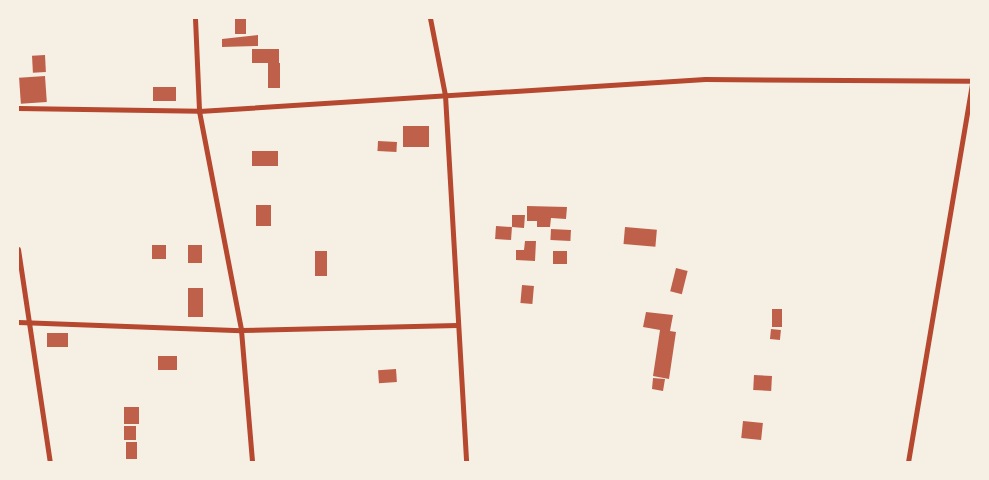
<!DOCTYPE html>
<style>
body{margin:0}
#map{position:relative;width:989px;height:480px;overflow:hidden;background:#f6efe4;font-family:"Noto Serif",serif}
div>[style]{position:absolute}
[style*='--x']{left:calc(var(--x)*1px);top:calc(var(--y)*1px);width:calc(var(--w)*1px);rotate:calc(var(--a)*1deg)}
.building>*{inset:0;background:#bf614a;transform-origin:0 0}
.minor>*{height:5px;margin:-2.5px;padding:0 2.5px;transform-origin:2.5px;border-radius:2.5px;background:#b5482f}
span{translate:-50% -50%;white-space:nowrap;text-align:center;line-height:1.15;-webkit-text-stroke:5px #f6efe4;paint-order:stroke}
.frame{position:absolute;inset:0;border:19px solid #f6efe4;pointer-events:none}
</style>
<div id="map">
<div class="building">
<div style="left:235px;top:18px;width:11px;height:16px"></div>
<div style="clip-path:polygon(258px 35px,258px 46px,222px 47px,222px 39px)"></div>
<div style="left:279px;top:49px;width:14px;height:27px;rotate:90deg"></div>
<div style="left:45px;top:55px;width:17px;height:13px;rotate:87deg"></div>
<div style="left:280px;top:63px;width:25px;height:12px;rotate:90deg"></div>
<div style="left:45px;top:76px;width:26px;height:26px;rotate:86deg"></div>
<div style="left:176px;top:87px;width:14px;height:23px;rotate:90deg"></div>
<div style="left:403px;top:126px;width:26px;height:21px"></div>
<div style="left:378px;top:141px;width:19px;height:10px;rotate:3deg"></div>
<div style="left:278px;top:151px;width:15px;height:26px;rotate:90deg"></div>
<div style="left:256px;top:205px;width:15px;height:21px"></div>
<div style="clip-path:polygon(527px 206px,567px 207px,566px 219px,551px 218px,550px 227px,537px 227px,537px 221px,527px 221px)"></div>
<div style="clip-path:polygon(512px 215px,525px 215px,524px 228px,512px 227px)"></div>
<div style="left:496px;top:226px;width:16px;height:13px;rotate:4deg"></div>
<div style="left:625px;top:227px;width:32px;height:17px;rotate:5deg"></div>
<div style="left:551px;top:229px;width:20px;height:11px;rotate:3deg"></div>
<div style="clip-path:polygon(525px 241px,536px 241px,535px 261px,516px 260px,516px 250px,524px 250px)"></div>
<div style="left:152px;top:245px;width:14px;height:14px"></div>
<div style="left:188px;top:245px;width:14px;height:18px"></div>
<div style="left:315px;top:251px;width:12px;height:25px"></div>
<div style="left:553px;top:251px;width:14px;height:13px"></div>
<div style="left:676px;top:268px;width:12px;height:24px;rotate:14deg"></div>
<div style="left:522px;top:285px;width:12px;height:18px;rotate:5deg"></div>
<div style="left:188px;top:288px;width:15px;height:29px"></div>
<div style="left:772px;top:309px;width:10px;height:18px"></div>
<div style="clip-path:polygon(646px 312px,673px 315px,670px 331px,676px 332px,669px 379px,653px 376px,660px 330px,643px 327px)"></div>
<div style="left:771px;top:329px;width:10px;height:10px;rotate:6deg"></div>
<div style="left:68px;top:333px;width:14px;height:21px;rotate:90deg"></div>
<div style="left:158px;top:356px;width:19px;height:14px"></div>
<div style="left:396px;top:369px;width:13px;height:18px;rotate:86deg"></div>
<div style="left:754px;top:375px;width:18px;height:15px;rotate:3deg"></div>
<div style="clip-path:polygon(653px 378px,665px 379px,663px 391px,652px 389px)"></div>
<div style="left:124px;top:407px;width:15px;height:17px"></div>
<div style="left:743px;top:421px;width:20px;height:17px;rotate:6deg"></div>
<div style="left:124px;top:426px;width:12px;height:14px"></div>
<div style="left:126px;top:442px;width:11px;height:17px"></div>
</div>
<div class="minor">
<div style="--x:195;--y:18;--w:93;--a:87.5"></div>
<div style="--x:199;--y:111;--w:223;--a:79.1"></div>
<div style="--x:241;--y:330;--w:132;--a:85.2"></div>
<div style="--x:430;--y:18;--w:78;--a:79"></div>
<div style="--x:445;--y:95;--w:368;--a:86.7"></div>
<div style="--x:18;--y:108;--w:181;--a:0.9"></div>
<div style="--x:199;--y:111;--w:507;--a:-3.62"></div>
<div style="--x:705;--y:79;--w:267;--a:0.4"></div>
<div style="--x:18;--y:249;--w:215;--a:81.5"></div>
<div style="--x:18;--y:322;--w:223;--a:2.1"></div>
<div style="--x:241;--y:330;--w:216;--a:-1.3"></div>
<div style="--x:908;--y:462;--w:383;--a:-80.4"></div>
</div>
<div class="frame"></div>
</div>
